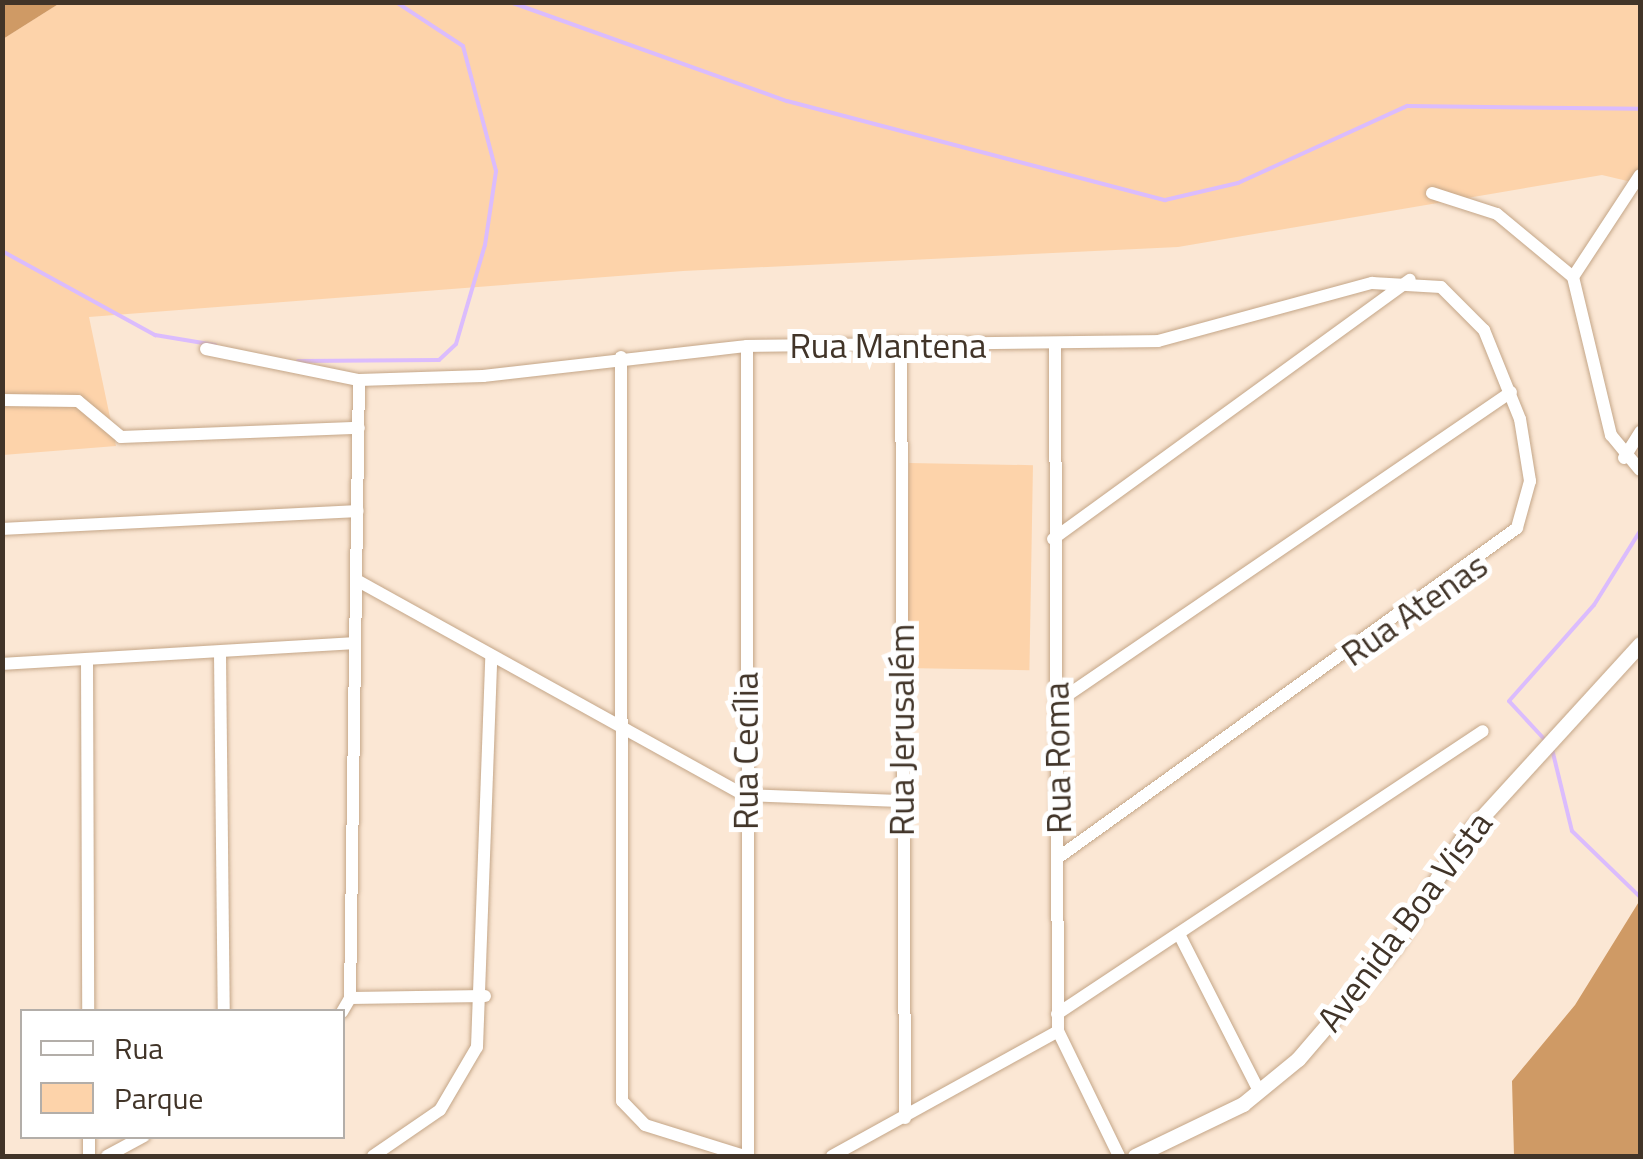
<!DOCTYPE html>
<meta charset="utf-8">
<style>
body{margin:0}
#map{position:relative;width:1643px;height:1159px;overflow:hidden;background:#fbe7d4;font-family:"Titillium Web",sans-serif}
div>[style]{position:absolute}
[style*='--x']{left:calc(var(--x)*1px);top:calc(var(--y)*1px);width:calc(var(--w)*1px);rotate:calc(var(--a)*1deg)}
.green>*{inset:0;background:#fdd3aa;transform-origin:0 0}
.forest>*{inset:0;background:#cf9a65}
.stream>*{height:4px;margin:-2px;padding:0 2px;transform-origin:2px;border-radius:2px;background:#dbbcfd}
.roads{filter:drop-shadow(0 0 2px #c4a688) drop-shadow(0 0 2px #c4a688)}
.minor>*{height:12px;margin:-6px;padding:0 6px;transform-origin:6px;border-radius:6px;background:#fff}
.tertiary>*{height:15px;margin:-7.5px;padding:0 7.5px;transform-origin:7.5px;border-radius:7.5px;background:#fff}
span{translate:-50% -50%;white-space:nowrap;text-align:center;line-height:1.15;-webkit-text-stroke:10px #fff;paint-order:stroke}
.street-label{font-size:35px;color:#413428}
.frame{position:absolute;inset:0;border:5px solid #413428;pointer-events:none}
.legend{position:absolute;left:20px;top:1009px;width:325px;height:130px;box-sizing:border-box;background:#fff;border:2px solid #b3aea9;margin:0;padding:12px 18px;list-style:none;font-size:30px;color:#413428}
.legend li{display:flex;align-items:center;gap:20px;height:50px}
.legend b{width:50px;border:2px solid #b3aea9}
</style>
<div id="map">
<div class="green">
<div style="clip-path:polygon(60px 3px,1640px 3px,1640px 184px,1602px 175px,1178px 247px,683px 271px,89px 317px,116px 446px,3px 455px,3px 39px)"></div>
<div style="left:909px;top:463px;width:124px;height:205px;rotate:1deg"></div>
</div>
<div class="forest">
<div style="clip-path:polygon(3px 2px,60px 2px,60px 3px,3px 39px)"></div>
<div style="clip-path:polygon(1640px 900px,1640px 1156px,1514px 1156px,1512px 1081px,1575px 1005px)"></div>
</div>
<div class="stream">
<div style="--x:510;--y:2;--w:294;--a:19.7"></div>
<div style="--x:787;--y:101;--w:391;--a:14.7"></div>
<div style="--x:1165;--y:200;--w:75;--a:-13.1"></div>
<div style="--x:1238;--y:183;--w:186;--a:-24.5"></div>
<div style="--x:1407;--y:106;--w:233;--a:0.7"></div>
<div style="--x:2;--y:251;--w:175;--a:28.8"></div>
<div style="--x:155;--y:335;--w:61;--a:9.5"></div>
<div style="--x:298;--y:361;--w:141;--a:-0.4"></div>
<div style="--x:439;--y:360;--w:23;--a:-43"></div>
<div style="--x:456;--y:344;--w:103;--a:-73.7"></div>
<div style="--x:485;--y:245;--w:75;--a:-81.5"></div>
<div style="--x:496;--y:171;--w:129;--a:-104.8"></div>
<div style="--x:463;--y:46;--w:80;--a:-146.7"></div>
<div style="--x:1546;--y:741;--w:54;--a:-132.8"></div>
<div style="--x:1509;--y:701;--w:128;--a:-48.5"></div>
<div style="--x:1594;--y:605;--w:87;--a:-58.1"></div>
<div style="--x:1552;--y:749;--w:84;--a:76.3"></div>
<div style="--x:1572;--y:831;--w:95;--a:44.1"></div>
</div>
<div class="roads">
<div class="minor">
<div style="--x:1432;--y:193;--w:68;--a:17.9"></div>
<div style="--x:1497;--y:214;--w:99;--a:39.7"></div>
<div style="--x:1573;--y:277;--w:163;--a:76.5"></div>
<div style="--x:1611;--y:435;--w:45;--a:50.4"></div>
<div style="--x:1573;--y:277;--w:122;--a:-56.7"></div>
<div style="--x:901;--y:343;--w:775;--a:89.7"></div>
<div style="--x:747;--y:346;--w:810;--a:89.93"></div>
<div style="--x:1055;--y:346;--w:685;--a:89.75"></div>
<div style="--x:1058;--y:1031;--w:139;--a:64"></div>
<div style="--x:206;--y:349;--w:156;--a:11.5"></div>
<div style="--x:359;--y:380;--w:124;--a:-1.8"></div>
<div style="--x:483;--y:376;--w:266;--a:-6.5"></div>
<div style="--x:747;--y:346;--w:411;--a:-0.7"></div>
<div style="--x:1158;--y:341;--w:222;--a:-15.2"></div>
<div style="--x:1372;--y:283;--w:69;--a:3.3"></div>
<div style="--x:1441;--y:287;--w:61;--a:45"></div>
<div style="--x:1484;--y:330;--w:96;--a:68"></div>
<div style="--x:1520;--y:419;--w:63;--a:80.8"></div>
<div style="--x:1530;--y:481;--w:49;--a:105.5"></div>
<div style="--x:1517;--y:528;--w:564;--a:144.31"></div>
<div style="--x:621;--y:357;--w:744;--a:89.92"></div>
<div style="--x:622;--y:1101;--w:33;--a:46"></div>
<div style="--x:645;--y:1125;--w:104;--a:17.4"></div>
<div style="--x:2;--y:400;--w:76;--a:0.8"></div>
<div style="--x:78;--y:401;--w:56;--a:39.9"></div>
<div style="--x:121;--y:437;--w:238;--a:-2.2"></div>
<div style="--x:1624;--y:458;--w:31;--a:-58"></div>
<div style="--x:2;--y:529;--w:356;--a:-2.9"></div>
<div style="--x:1053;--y:539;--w:441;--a:-36"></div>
<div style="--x:358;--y:581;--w:441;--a:29"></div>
<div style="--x:744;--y:795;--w:156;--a:2.2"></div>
<div style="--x:220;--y:654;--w:358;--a:89.4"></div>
<div style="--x:87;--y:660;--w:352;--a:89.8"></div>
<div style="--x:2;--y:664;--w:353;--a:-3.4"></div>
<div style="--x:1056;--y:703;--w:551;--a:-34.35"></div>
<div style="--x:1179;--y:934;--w:176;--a:63"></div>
<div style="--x:350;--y:998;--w:135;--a:-0.8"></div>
<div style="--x:342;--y:1012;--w:16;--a:-60"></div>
<div style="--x:350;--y:998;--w:618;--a:-89.17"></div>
<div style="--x:1057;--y:1014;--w:511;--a:-33.6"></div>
<div style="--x:89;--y:1136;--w:20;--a:90"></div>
<div style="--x:107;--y:1156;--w:42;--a:-28.4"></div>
<div style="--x:373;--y:1156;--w:81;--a:-34.5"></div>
<div style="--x:440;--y:1110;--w:73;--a:-59.6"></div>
<div style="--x:477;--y:1047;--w:391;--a:-87.9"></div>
<div style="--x:832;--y:1156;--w:258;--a:-28.9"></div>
</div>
<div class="tertiary">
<div style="--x:1135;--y:1156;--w:120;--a:-25.7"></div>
<div style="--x:1243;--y:1104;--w:71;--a:-39.3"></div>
<div style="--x:1298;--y:1059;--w:148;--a:-49.4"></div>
<div style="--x:1394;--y:947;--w:128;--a:-57.8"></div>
<div style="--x:1462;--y:839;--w:264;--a:-47.6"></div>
</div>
</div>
<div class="street-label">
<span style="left:888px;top:345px">Rua Mantena</span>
<span style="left:1414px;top:609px;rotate:-35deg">Rua Atenas</span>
<span style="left:901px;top:730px;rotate:-90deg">Rua Jerusalém</span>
<span style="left:745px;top:751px;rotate:-90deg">Rua Cecília</span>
<span style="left:1057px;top:758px;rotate:-91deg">Rua Roma</span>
<span style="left:1404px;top:921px;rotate:-53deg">Avenida Boa Vista</span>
</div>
<div class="frame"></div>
<ul class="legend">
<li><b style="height:12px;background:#fff"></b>Rua</li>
<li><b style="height:28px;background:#fdd3aa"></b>Parque</li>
</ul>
</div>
